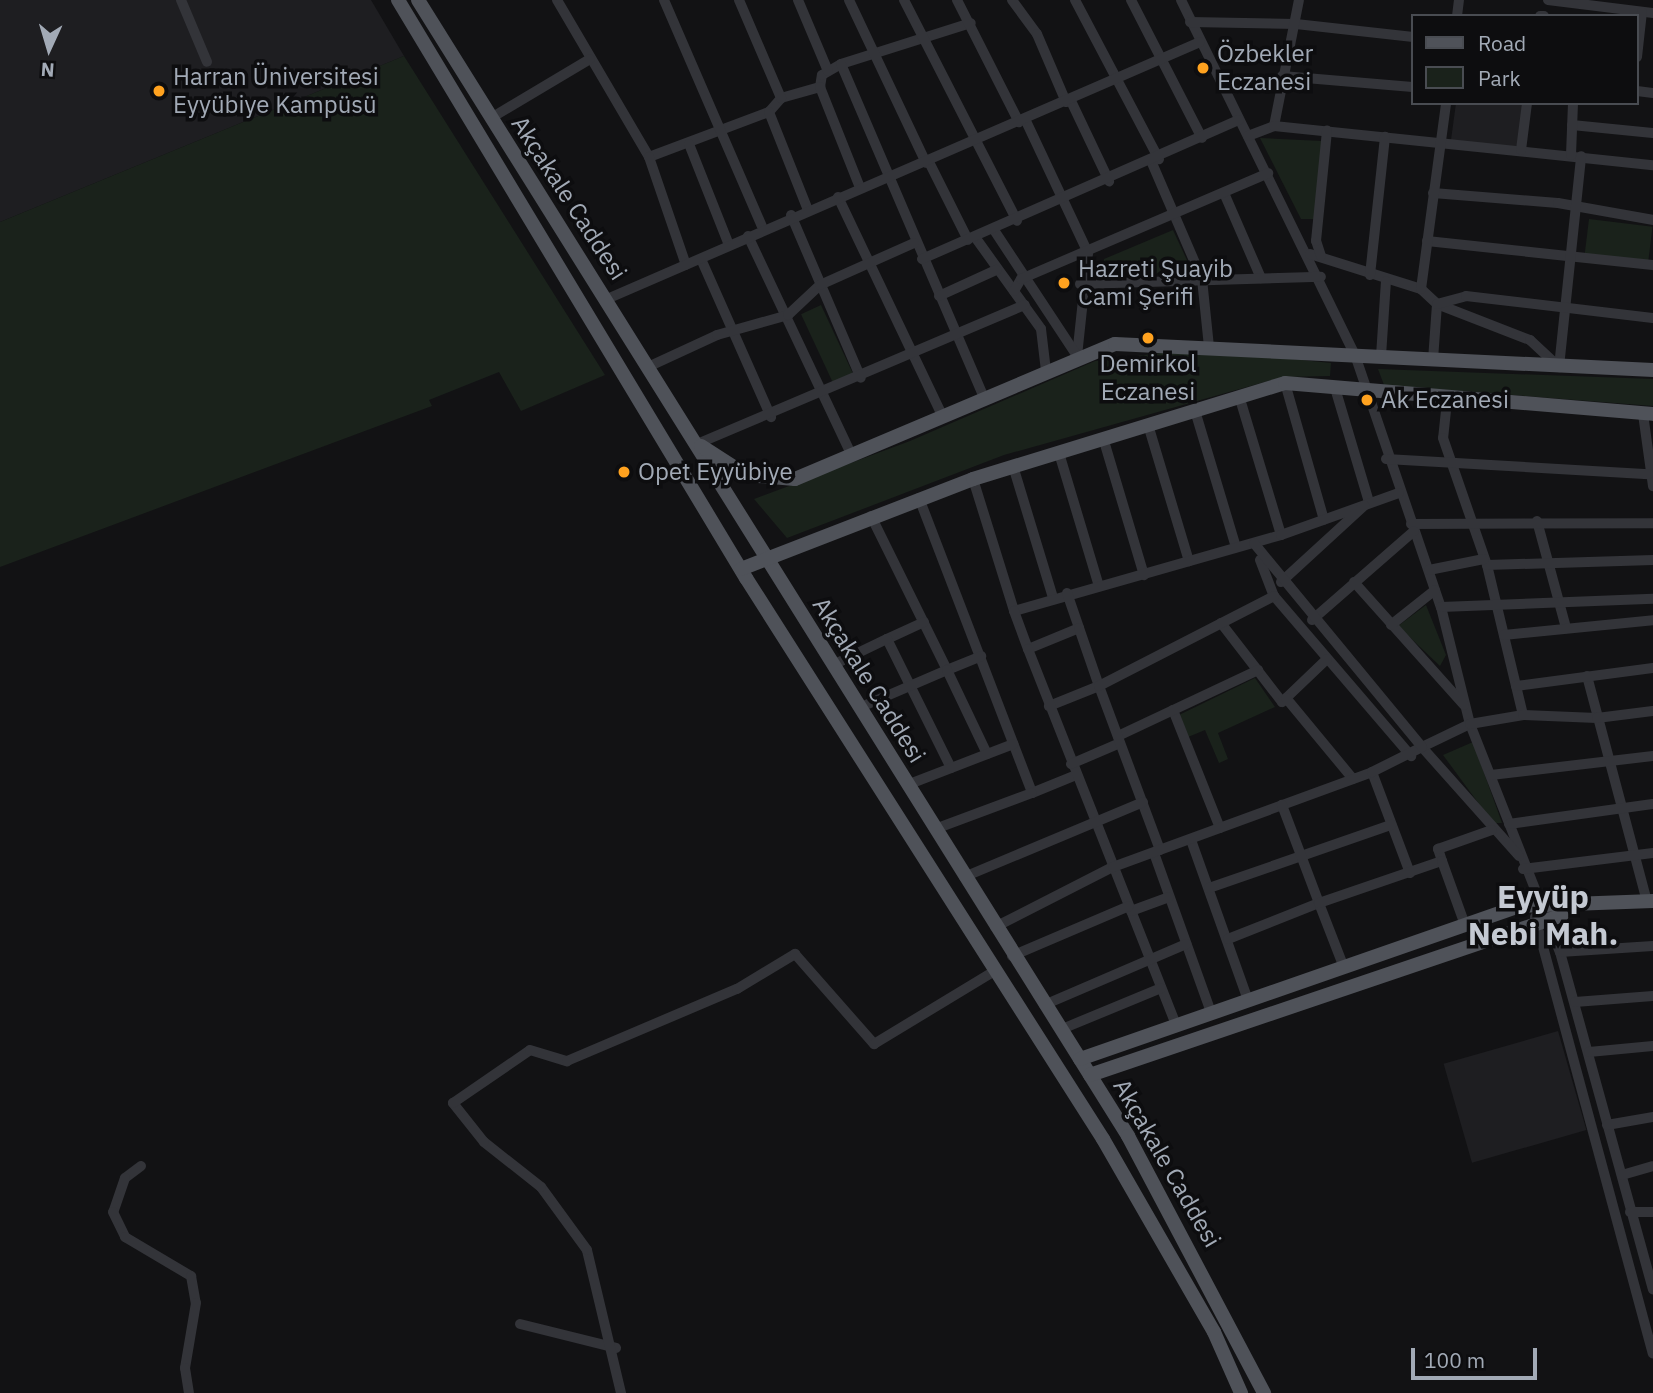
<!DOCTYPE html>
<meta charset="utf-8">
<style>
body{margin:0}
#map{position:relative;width:1653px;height:1393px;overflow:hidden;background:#121214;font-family:"IBM Plex Sans",sans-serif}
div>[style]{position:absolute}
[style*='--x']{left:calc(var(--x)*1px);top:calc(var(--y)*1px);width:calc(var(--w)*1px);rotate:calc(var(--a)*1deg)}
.built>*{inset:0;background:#1e1e21;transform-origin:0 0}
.green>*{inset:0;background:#1a221b;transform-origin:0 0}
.minor>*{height:10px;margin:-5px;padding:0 5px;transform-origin:5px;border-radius:5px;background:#333439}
.major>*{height:14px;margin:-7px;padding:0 7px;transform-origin:7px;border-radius:7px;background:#4f5259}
.dots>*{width:19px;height:19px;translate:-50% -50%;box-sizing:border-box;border:4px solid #0d0d0f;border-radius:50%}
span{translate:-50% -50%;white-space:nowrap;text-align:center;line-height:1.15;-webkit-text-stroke:7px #0d0d0f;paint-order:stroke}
.poi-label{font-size:24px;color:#a2aab6}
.left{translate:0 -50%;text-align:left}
.street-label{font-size:24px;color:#a2aab6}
.district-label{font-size:32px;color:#c4c9d2;font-weight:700}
.legend{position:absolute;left:1411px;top:14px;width:228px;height:91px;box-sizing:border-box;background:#0d0d0f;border:2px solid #494c52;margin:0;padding:9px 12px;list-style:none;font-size:21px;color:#a2aab6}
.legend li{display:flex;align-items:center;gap:14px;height:35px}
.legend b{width:35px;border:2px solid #494c52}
.north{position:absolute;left:14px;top:14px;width:70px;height:70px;-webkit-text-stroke:5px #0d0d0f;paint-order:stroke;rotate:184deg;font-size:19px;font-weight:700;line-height:28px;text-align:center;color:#a2aab6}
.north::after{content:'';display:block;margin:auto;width:24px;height:32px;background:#a2aab6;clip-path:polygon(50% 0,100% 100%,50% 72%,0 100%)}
.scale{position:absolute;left:1411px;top:1348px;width:126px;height:32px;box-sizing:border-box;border:4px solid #a2aab6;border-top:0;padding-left:9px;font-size:21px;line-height:24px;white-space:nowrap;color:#a2aab6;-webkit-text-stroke:5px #0d0d0f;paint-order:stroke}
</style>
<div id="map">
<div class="built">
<div style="clip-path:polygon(0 0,371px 0,404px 56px,0 222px)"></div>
<div style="clip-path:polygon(1456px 103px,1523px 103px,1517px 148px,1451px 140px)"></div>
<div style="left:1558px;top:1031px;width:103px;height:119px;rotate:74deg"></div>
</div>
<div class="green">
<div style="clip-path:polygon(404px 56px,605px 375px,521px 411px,499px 372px,429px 400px,432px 406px,0 567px,0 222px)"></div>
<div style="clip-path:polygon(1260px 138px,1322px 141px,1316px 219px,1301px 219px)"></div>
<div style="left:1589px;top:219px;width:64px;height:36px;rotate:7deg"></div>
<div style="clip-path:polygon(1173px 230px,1193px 273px,1105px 275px,1104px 259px)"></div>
<div style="left:821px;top:305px;width:76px;height:22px;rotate:65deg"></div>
<div style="clip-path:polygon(1194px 349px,1331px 363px,1330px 376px,1283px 377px,1004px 455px,787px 538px,754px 499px,910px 441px,1095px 361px)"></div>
<div style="clip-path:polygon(1378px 369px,1653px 379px,1653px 406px,1384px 385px)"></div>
<div style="clip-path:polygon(1426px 605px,1446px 655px,1440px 666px,1398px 626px)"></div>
<div style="clip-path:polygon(1255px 678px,1275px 707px,1218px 733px,1228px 759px,1219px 763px,1205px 730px,1188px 737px,1179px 715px)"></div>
<div style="clip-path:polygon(1473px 742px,1502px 823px,1493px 823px,1443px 755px)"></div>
</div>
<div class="minor">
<div style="--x:181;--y:0;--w:67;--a:67.2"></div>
<div style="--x:557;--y:0;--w:182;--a:59.6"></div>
<div style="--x:649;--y:157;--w:128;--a:-20.6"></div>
<div style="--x:769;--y:112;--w:18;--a:-49"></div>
<div style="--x:781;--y:98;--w:41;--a:-15.8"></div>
<div style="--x:820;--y:87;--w:12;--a:-81"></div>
<div style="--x:822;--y:75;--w:22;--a:-30"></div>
<div style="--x:841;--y:64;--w:136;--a:-17.5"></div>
<div style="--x:664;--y:0;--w:246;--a:66.6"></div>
<div style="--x:739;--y:0;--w:107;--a:66.8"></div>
<div style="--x:798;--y:0;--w:77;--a:67.1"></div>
<div style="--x:849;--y:0;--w:180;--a:64.7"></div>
<div style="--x:904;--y:0;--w:248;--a:62.9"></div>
<div style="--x:957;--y:0;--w:137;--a:63.1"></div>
<div style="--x:1012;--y:0;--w:42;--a:53.7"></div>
<div style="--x:1037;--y:34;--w:74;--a:66.9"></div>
<div style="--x:1075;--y:0;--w:180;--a:62.2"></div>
<div style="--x:1131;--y:0;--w:155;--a:62.8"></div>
<div style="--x:1181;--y:0;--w:395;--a:63.9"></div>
<div style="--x:1355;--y:355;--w:266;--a:71.2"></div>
<div style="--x:1441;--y:607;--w:121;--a:76.1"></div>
<div style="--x:1470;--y:724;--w:245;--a:68.5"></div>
<div style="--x:1560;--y:952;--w:350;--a:74.6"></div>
<div style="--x:1548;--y:0;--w:106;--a:7.1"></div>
<div style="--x:1457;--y:16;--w:16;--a:-83"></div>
<div style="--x:1540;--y:16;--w:4;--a:0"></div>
<div style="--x:1190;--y:22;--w:106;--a:1.1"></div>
<div style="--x:1296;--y:24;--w:118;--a:6.3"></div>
<div style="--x:1637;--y:57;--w:45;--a:-83.7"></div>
<div style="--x:841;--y:64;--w:366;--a:66.8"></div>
<div style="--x:1282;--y:76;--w:131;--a:4.8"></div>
<div style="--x:820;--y:87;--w:105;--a:68.3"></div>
<div style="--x:1637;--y:91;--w:16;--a:7"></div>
<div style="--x:1071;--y:101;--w:89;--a:64.6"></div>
<div style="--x:769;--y:112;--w:105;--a:68.3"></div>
<div style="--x:491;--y:118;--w:115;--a:-30.8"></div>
<div style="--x:1025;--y:119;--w:148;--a:64.8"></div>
<div style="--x:1088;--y:253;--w:104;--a:96.1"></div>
<div style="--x:1572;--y:125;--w:81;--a:5.6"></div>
<div style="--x:1274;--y:126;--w:128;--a:-78.8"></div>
<div style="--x:1248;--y:136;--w:28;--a:-21"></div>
<div style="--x:1274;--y:126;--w:381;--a:5.9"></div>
<div style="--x:689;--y:144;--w:109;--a:68.4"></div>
<div style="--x:1521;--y:150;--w:47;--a:-82.7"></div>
<div style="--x:1571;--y:155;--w:52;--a:-87.8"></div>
<div style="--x:649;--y:157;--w:114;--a:71.1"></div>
<div style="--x:929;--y:162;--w:87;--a:63.4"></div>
<div style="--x:1152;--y:163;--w:126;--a:66.7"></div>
<div style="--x:1202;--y:279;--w:68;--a:84.1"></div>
<div style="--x:1224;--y:193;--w:93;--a:66.5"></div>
<div style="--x:1433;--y:193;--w:125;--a:4.6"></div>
<div style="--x:1558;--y:203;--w:97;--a:10.1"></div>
<div style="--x:838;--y:197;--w:244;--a:64.5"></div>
<div style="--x:791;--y:215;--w:177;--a:66.8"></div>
<div style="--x:994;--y:230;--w:151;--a:56.6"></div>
<div style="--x:748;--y:236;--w:243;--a:64.7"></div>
<div style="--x:975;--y:237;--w:113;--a:54.3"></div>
<div style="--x:1041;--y:329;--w:42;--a:83.2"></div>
<div style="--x:1427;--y:241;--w:227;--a:6.1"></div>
<div style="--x:1310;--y:254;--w:116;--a:17.5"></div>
<div style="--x:1421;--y:289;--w:22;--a:43"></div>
<div style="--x:1437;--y:304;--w:100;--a:21.2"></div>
<div style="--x:1530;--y:340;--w:40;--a:43"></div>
<div style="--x:1559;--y:367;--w:212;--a:-84"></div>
<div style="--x:1321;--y:256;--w:16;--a:-108"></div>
<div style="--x:1316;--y:241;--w:111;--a:-84.3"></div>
<div style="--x:701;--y:259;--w:173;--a:66.1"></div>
<div style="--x:922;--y:259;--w:346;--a:-23.7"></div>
<div style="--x:1370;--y:275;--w:139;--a:-83.8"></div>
<div style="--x:1080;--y:284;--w:241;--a:-1.7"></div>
<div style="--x:1421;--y:289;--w:188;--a:-82.3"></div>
<div style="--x:1014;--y:291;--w:14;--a:-60"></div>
<div style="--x:1021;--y:279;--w:269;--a:-23.2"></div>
<div style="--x:939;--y:296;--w:63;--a:-24.5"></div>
<div style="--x:607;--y:299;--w:646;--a:-23.43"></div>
<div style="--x:1381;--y:356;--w:75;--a:-86.2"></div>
<div style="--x:1433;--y:360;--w:56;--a:-85.9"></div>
<div style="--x:1437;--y:304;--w:30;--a:-15"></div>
<div style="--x:1466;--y:296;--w:188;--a:6.7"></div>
<div style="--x:650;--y:366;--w:74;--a:-24.8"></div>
<div style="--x:717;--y:335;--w:74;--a:-15.7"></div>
<div style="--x:788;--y:315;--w:44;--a:-43.2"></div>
<div style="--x:820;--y:285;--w:103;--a:-24.1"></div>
<div style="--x:1285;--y:383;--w:142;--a:74.1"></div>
<div style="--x:1335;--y:388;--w:119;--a:73.4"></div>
<div style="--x:1240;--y:399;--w:142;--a:73.2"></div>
<div style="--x:1447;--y:401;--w:37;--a:96"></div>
<div style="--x:1443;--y:438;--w:134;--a:70.9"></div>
<div style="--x:1487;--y:565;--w:154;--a:76.5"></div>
<div style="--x:1196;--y:414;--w:139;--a:73.3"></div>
<div style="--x:1643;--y:414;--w:73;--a:82.1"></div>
<div style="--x:1149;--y:428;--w:139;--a:73.3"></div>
<div style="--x:1104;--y:441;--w:140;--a:73.4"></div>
<div style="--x:697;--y:444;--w:356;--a:-23"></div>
<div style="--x:1059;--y:453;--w:139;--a:73.3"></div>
<div style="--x:1386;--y:459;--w:263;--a:3.3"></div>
<div style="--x:1013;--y:466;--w:138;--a:73.1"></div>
<div style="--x:973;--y:479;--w:138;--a:72.7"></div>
<div style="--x:1014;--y:611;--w:278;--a:-15.9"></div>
<div style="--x:1281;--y:535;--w:125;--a:-19.6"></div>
<div style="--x:919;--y:498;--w:316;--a:69"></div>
<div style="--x:1032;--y:793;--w:48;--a:-22.2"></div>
<div style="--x:871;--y:516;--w:172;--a:63.7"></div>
<div style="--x:947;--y:670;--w:37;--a:-22"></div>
<div style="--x:1537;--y:521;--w:111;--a:74.8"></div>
<div style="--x:1411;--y:524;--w:242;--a:-0.2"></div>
<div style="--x:1260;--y:560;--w:39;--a:69"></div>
<div style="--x:1274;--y:596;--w:211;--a:49.4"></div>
<div style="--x:1487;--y:565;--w:166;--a:-1.7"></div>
<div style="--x:1429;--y:570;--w:56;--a:-11.3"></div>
<div style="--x:1281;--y:582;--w:113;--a:-42.5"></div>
<div style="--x:1354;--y:582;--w:165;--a:48.2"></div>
<div style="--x:1067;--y:593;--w:37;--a:71"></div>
<div style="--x:1441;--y:607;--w:212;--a:-2.2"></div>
<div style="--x:1014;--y:611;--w:40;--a:69.8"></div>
<div style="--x:1028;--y:649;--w:55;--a:-22.4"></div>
<div style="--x:1079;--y:628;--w:61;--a:71"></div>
<div style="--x:1099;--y:686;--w:54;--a:158.2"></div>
<div style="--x:1312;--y:620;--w:135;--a:-41.1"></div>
<div style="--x:924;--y:622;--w:41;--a:155.3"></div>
<div style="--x:887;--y:639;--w:144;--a:63.6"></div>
<div style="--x:1221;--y:623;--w:100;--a:52.3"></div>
<div style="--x:1282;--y:702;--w:62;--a:-43.7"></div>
<div style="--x:1391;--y:625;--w:56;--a:-38.5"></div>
<div style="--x:1504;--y:635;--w:150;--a:-5.7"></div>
<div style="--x:1028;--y:649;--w:403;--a:68.5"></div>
<div style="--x:835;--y:664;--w:58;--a:-25.7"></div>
<div style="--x:1587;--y:676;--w:233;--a:75.1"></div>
<div style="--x:1516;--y:686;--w:138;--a:-7.5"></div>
<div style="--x:1286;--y:698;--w:105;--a:50.4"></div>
<div style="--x:861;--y:707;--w:94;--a:-23.3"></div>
<div style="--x:947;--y:670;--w:93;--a:64.5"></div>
<div style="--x:1173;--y:710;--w:127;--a:68.3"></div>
<div style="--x:1118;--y:736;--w:155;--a:-25.2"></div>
<div style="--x:1071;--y:764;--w:53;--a:-23.2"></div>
<div style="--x:1372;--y:772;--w:108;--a:69.4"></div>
<div style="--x:1491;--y:775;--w:163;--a:-6.7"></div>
<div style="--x:907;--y:785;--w:114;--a:-21.1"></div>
<div style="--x:1509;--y:824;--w:145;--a:-7.9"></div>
<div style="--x:935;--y:829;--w:103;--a:-20.4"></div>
<div style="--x:1191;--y:840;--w:170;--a:70.4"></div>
<div style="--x:1160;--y:850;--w:175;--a:-110.4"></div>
<div style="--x:1099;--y:686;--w:197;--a:-27.2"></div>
<div style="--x:1154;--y:853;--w:169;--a:70.3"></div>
<div style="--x:1519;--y:856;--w:146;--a:-131.7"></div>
<div style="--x:1422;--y:747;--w:53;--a:-25.6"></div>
<div style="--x:1470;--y:724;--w:54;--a:-9.6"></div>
<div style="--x:1523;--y:715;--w:74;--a:2.3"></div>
<div style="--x:1597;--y:718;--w:56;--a:-7.1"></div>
<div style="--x:1442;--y:861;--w:13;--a:-108"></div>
<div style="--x:1438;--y:849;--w:57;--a:-19.4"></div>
<div style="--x:1523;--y:869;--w:131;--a:-7"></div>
<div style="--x:964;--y:877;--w:194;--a:-22.7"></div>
<div style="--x:1209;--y:888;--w:193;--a:-19.1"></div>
<div style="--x:1131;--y:911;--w:40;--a:-20.2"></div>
<div style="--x:1535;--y:917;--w:452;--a:74.9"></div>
<div style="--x:995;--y:927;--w:132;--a:-27"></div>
<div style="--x:1113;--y:867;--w:276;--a:-20.1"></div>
<div style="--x:1372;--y:772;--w:56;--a:-26.6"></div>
<div style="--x:1422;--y:747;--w:264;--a:-129.5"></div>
<div style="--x:1228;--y:939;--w:98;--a:-21.6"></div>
<div style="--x:1319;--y:903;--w:105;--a:-110.7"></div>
<div style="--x:1560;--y:952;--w:93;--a:-3.7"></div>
<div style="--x:1012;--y:956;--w:127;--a:-23.1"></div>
<div style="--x:1343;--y:965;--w:66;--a:-111.2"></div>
<div style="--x:1319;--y:903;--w:130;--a:-18.9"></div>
<div style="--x:1442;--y:861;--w:68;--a:70.2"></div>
<div style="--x:1575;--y:1002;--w:78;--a:-4.4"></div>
<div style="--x:1044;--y:1005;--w:155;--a:-23.2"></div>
<div style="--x:1062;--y:1029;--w:107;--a:-22.5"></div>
<div style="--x:1589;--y:1052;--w:64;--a:-5.4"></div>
<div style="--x:1607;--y:1125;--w:47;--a:-9.9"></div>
<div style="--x:141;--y:1166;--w:20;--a:143"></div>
<div style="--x:125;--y:1178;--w:36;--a:109"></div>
<div style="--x:113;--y:1212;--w:28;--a:64"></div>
<div style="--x:125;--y:1237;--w:77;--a:30.6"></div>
<div style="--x:191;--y:1276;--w:27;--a:80"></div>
<div style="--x:196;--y:1303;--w:66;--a:99.6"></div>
<div style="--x:185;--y:1368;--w:25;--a:81"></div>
<div style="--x:1622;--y:1175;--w:32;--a:-16"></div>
<div style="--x:1630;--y:1212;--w:23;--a:0"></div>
<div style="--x:520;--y:1324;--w:99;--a:14"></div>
<div style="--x:621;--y:1393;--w:147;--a:-103.4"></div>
<div style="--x:587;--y:1250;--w:78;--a:-126.1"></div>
<div style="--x:541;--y:1187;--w:73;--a:-141.7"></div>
<div style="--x:484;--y:1142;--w:50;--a:-128.5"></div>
<div style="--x:453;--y:1103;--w:93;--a:-34.5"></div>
<div style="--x:530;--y:1050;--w:39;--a:17"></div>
<div style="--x:567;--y:1061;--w:185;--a:-23"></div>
<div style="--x:737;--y:989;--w:68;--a:-31.1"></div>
<div style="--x:795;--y:954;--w:120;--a:48.7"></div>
<div style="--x:874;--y:1044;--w:139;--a:-31.2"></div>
</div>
<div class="major">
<div style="--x:398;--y:0;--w:675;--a:58.95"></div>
<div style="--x:746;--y:578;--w:665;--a:57.53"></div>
<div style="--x:1103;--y:1139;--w:223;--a:60.1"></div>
<div style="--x:1214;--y:1332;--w:67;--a:66.1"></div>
<div style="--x:418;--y:0;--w:1340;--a:57.99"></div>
<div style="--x:1128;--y:1136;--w:291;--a:62.1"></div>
<div style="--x:701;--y:446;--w:54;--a:32.8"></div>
<div style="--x:746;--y:475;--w:49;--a:4.7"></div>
<div style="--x:795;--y:479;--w:347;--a:-22.9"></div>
<div style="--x:1115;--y:344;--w:539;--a:2.77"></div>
<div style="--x:741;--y:569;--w:249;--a:-21.2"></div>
<div style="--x:973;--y:479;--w:326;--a:-17.1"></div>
<div style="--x:1285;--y:383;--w:369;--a:4.8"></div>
<div style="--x:1080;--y:1059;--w:465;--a:-19.2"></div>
<div style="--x:1519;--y:906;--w:134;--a:-2.1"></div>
<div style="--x:1090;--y:1075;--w:498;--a:-18.7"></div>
</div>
<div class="dots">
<div style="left:1203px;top:68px;background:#ffa21f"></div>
<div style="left:159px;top:91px;background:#ffa21f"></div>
<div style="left:1064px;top:283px;background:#ffa21f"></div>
<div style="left:1148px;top:338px;background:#ffa21f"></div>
<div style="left:1367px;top:400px;background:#ffa21f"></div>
<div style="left:624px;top:472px;background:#ffa21f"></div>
</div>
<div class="poi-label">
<span class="left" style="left:1217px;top:68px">Özbekler<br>Eczanesi</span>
<span class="left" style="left:173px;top:91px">Harran Üniversitesi<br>Eyyübiye Kampüsü</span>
<span class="left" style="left:1078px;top:283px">Hazreti Şuayib<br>Cami Şerifi</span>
<span style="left:1148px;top:378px">Demirkol<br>Eczanesi</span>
<span class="left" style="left:1381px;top:400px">Ak Eczanesi</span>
<span class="left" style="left:638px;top:472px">Opet Eyyübiye</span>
</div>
<div class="street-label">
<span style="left:569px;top:198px;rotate:57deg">Akçakale Caddesi</span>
<span style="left:869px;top:680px;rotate:58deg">Akçakale Caddesi</span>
<span style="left:1167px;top:1163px;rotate:60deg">Akçakale Caddesi</span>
</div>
<div class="district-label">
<span style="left:1543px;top:915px">Eyyüp<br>Nebi Mah.</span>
</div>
<ul class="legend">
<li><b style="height:9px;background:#4f5259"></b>Road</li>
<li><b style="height:19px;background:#1a221b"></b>Park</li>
</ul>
<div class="north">N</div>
<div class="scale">100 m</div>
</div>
